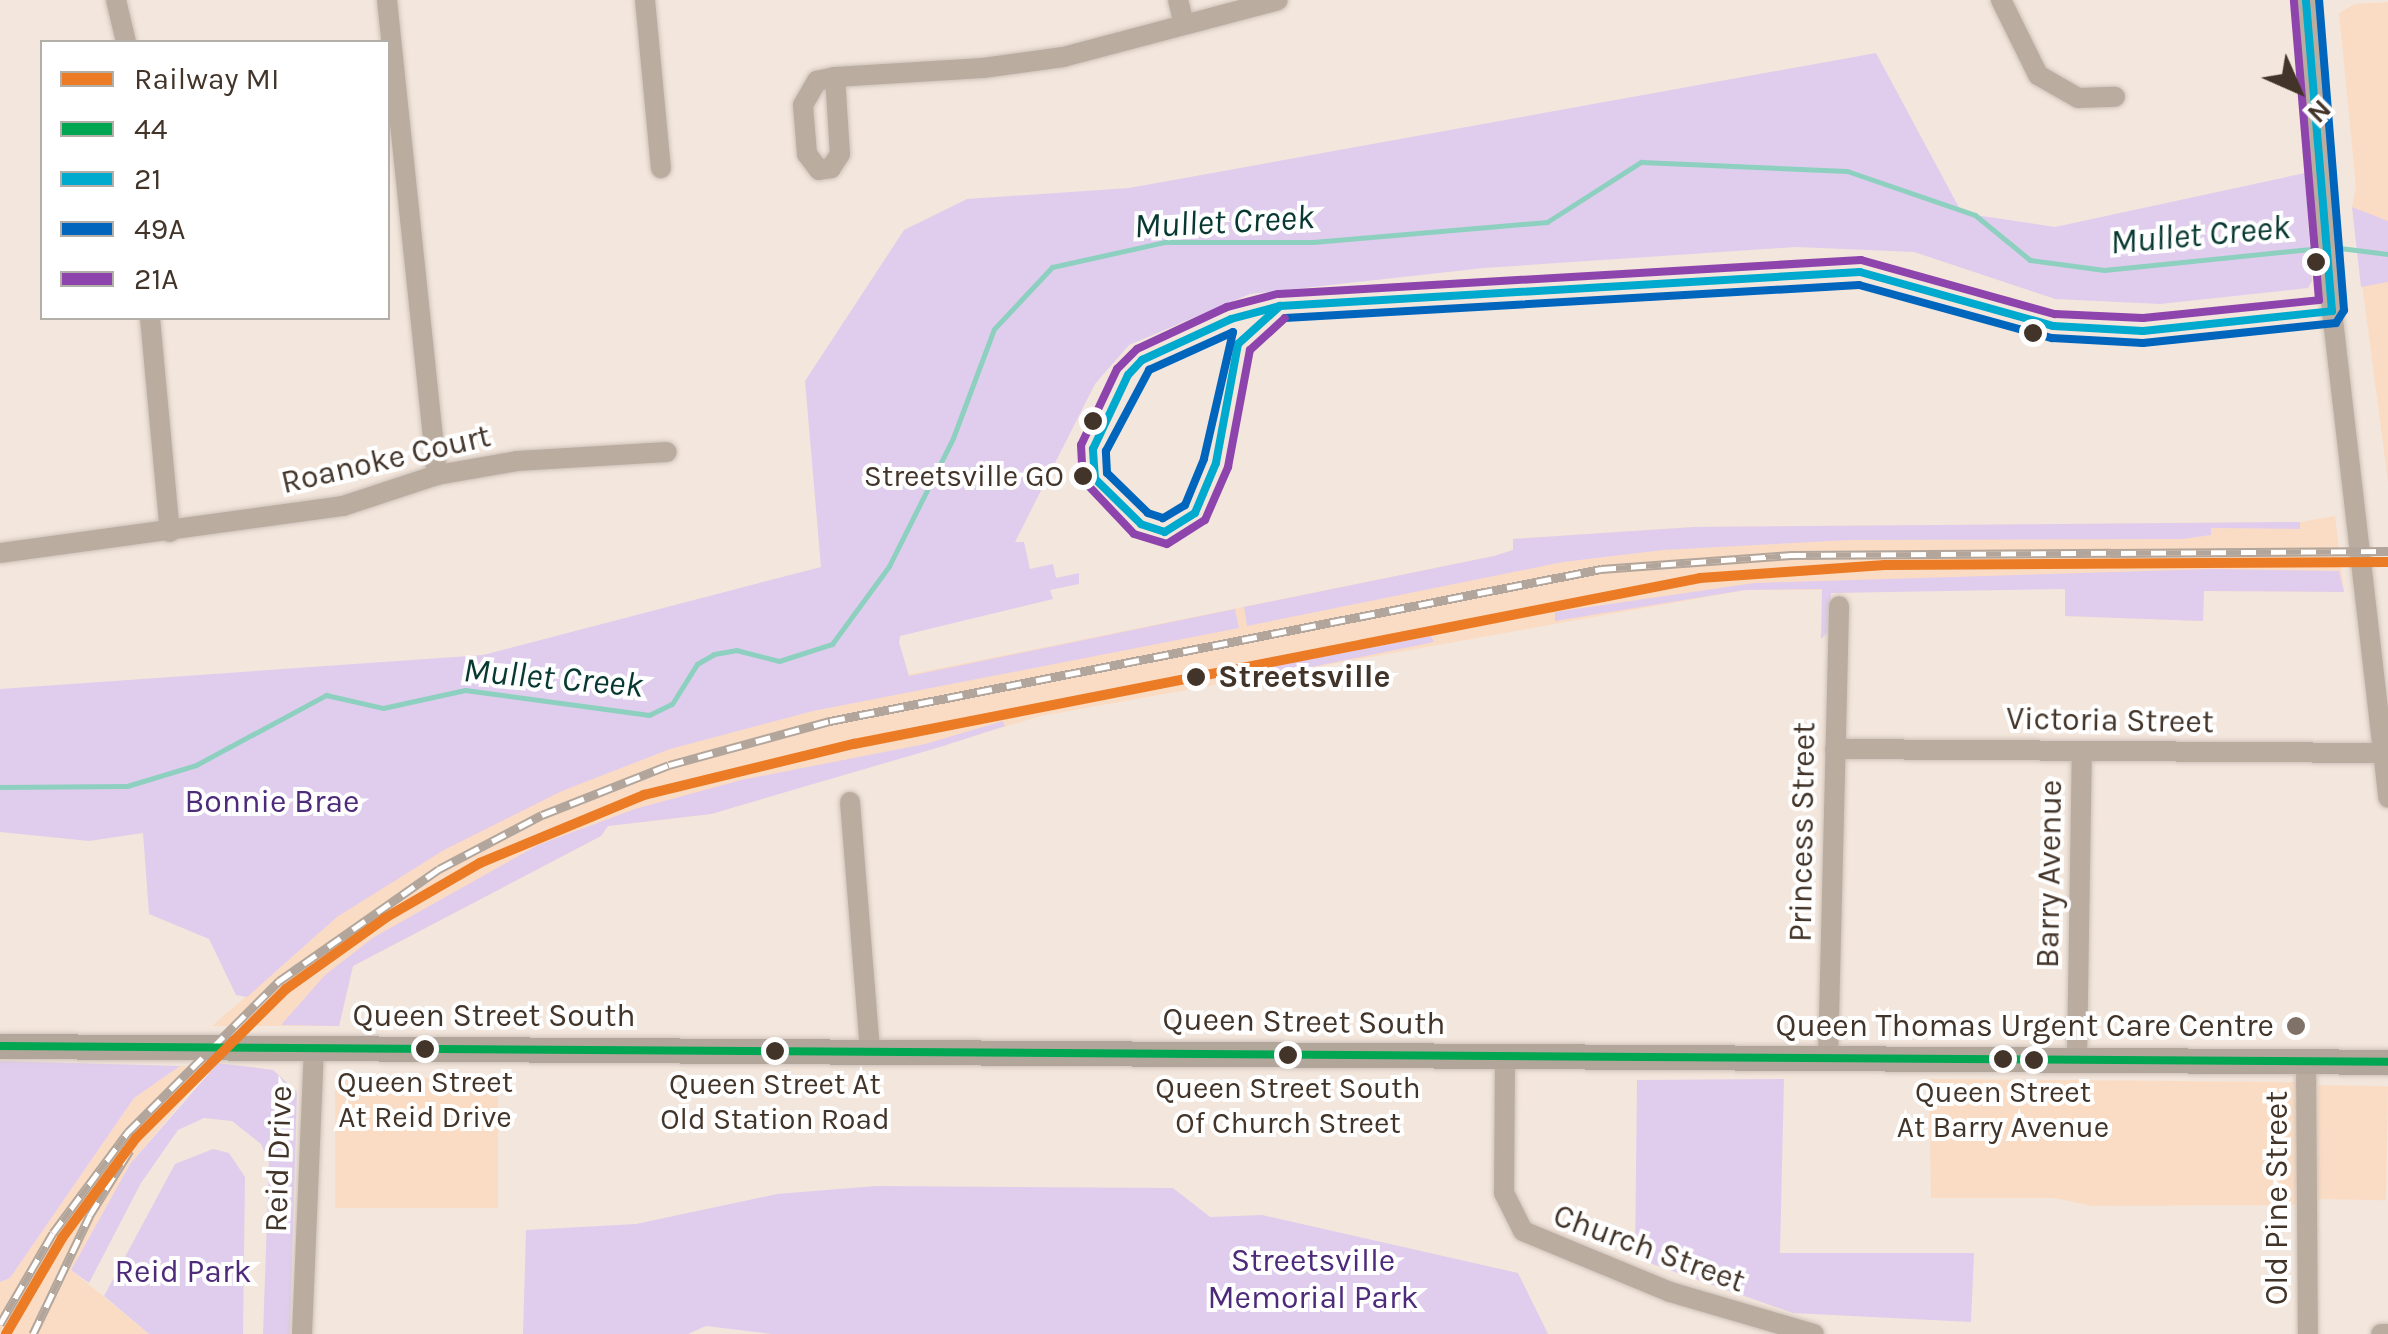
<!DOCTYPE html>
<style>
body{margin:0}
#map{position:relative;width:2388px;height:1334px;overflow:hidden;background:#f3e6dc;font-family:Karla,sans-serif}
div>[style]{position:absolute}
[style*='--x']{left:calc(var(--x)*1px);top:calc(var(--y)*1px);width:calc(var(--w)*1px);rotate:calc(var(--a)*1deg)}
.built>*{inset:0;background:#fadcc4;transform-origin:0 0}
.green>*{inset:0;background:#e0cded}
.stream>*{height:5px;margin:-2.5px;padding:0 2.5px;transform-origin:2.5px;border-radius:2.5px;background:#8dd0c0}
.roads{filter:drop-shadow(0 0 2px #cec3ba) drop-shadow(0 0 2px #cec3ba)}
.minor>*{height:20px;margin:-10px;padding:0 10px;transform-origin:10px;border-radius:10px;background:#bbaca0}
.major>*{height:25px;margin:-12.5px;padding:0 12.5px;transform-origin:12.5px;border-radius:12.5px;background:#b2a59a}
.rail>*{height:9px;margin-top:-4.5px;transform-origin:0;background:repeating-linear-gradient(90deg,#fff 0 15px,#b2a69c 0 30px);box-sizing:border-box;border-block:2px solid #b2a69c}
.bus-1>*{height:8px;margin:-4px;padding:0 4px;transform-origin:4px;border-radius:4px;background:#00a651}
.bus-2>*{height:8px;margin:-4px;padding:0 4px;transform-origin:4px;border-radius:4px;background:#00a9ce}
.bus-3>*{height:8px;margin:-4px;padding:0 4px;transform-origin:4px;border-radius:4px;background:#0065bd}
.bus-4>*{height:8px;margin:-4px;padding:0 4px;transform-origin:4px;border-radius:4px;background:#8e44ad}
.rail-1>*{height:10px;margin:-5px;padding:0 5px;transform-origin:5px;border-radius:5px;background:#ec7b25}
.dots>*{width:28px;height:28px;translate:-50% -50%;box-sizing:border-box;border:5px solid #fff;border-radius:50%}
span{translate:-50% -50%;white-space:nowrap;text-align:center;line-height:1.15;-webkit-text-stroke:8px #fff;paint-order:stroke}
.bus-label{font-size:30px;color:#433429}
.right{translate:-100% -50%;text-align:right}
.street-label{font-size:32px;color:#433429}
.stop-label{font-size:32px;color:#433429;font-weight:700}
.left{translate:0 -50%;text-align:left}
.park-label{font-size:32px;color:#4d2b7a}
.poi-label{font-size:32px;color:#433429}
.water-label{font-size:35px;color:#073831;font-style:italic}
.legend{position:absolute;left:40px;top:40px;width:350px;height:280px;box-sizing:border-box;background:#fff;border:2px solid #b4aea9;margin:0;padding:12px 18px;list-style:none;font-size:30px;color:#433429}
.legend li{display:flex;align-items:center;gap:20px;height:50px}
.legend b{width:50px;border:2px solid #b4aea9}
.north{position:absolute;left:2248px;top:40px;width:100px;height:100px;-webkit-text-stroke:8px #fff;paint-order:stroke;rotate:135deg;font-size:28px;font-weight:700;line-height:40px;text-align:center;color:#433429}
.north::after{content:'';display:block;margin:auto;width:35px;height:45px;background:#433429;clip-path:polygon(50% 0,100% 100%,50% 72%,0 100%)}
</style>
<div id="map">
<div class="built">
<div style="clip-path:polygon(2388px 2px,2388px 482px,2352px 207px,2356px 187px,2339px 13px,2355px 4px)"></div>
<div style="clip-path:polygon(2335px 516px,2344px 592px,2204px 591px,2203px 621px,2065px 616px,2065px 589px,1745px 590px,1041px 716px,711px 814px,608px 826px,601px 836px,353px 966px,339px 1026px,212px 1026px,337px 917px,601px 737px,1494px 556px,1513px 550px,1513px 539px,1694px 527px,2300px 522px)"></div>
<div style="clip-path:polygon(180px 1066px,211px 1067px,130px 1164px,71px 1270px,149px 1334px,0 1334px,0 1282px,10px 1278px,134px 1098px)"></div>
<div style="left:335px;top:1078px;width:163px;height:130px"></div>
<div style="clip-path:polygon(1929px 1079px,2298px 1082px,2299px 1205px,2092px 1206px,2055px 1198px,1931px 1198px)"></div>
<div style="left:2318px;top:1085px;width:70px;height:114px;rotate:1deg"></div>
</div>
<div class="green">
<div style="clip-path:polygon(1876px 53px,1962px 213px,2055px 227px,2305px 173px,2312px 281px,2308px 288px,2160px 304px,2055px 299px,1914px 252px,1796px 247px,1484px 268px,1250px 294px,1129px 345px,1095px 384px,1015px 542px,1024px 542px,1030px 569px,1053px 564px,1056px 578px,1079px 573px,1079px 584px,1050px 590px,1053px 599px,900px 636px,899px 642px,909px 676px,1235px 609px,1239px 628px,813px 711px,670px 749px,562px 791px,444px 850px,337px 917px,247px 997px,236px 995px,209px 939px,149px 914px,143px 833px,89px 841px,0 832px,0 689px,483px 655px,821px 567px,805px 381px,904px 230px,967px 199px,1129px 188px)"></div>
<div style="clip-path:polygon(2352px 207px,2388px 221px,2388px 282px,2361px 287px)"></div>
<div style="clip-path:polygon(2300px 522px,2300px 529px,2211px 528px,2211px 535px,2183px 539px,1848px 540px,1663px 550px,1563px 562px,1247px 626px,1244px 607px,1494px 556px,1513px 550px,1513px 539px,1694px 527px)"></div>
<div style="clip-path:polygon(2212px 569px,2339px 571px,2344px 592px,2204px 591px,2203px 621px,2065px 616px,2065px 589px,1831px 593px,1830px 630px,1821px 639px,1822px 589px,1745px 590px,1555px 621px,1555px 612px,1754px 583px)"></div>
<div style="clip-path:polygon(1431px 636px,1434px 642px,1219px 686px,1224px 676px)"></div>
<div style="clip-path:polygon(1003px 721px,1005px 726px,940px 747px,711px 814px,608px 826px,601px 836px,353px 966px,339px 1026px,281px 1025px,325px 975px,374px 937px,538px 845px,635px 809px,741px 780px,925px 744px)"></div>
<div style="clip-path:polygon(0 1061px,180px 1066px,134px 1098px,10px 1278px,0 1282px)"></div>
<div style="clip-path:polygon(218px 1063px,273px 1070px,297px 1092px,290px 1334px,263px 1334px,269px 1162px,261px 1144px,232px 1121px,204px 1118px,178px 1130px,141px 1183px,89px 1283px,71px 1270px,130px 1164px)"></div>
<div style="clip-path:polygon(1784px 1079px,1780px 1253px,1974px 1253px,1971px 1322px,1793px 1313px,1635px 1258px,1637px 1080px)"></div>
<div style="clip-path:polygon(213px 1149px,229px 1153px,245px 1177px,243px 1334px,149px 1334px,104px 1296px,175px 1164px)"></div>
<div style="clip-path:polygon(876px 1186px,1173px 1188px,1210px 1217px,1262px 1215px,1518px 1273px,1548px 1334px,772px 1334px,706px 1326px,688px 1334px,523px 1334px,526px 1230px,636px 1224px,777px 1194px)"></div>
</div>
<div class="stream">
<div style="--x:2332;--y:247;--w:56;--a:7.1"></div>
<div style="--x:0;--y:787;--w:127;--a:-0.5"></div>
<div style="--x:127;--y:786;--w:72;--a:-16.9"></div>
<div style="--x:196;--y:765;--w:148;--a:-28.3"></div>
<div style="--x:326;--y:695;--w:58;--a:12.8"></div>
<div style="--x:383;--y:708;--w:84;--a:-12.4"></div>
<div style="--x:465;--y:690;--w:186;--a:7.7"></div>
<div style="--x:649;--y:715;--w:25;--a:-26"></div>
<div style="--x:672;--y:704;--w:47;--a:-58"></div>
<div style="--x:697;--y:664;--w:20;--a:-30"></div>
<div style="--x:714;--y:654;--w:22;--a:-10"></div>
<div style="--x:736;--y:650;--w:44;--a:14.3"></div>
<div style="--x:779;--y:661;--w:56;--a:-17.8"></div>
<div style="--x:832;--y:644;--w:97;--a:-53.8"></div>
<div style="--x:889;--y:566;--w:143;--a:-63.4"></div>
<div style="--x:953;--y:438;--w:116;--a:-69.4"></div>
<div style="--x:994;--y:329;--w:85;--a:-46.9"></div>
<div style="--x:1052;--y:267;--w:116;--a:-12.5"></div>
<div style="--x:1165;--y:242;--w:148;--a:0"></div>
<div style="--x:1313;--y:242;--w:235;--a:-4.9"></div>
<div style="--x:1547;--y:222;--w:112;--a:-32.6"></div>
<div style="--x:1641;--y:162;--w:206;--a:2.5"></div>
<div style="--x:1847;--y:171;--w:135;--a:19"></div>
<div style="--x:1975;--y:215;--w:71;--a:39.3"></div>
<div style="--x:2030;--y:260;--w:75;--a:7.7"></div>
<div style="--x:2104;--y:270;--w:218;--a:-5.8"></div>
</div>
<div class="roads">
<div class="minor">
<div style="--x:116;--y:0;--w:43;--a:76.6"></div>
<div style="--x:387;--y:0;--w:478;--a:84"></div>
<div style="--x:645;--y:0;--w:169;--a:84.6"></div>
<div style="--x:1178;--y:0;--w:25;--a:76"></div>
<div style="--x:2001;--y:0;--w:84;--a:63.7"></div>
<div style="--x:2038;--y:75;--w:46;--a:29.9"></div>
<div style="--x:2078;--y:98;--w:37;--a:-2"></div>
<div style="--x:2306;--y:0;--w:312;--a:85.2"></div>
<div style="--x:2332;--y:311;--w:490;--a:83.4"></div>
<div style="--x:835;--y:77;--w:77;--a:86.3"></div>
<div style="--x:840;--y:154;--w:17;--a:123"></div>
<div style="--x:831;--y:168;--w:12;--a:171"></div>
<div style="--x:819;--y:170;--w:20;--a:-127"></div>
<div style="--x:807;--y:154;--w:49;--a:-94.7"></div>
<div style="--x:803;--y:105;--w:28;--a:-60"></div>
<div style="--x:817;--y:81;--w:18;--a:-13"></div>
<div style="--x:835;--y:77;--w:148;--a:-3.5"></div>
<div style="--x:983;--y:68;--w:81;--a:-7.8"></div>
<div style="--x:1063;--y:57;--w:222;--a:-14.8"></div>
<div style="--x:150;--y:318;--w:215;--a:84.7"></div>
<div style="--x:0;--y:553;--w:346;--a:-7.8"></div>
<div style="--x:343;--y:506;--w:99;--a:-18.3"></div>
<div style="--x:437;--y:475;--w:81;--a:-9.9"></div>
<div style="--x:517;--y:461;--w:150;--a:-3.4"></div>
<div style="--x:1835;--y:749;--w:549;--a:0.42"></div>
<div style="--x:850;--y:802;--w:250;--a:85.4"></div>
<div style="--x:1505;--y:1057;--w:136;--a:90.4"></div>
<div style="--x:1504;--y:1193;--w:42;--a:63.4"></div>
<div style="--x:1523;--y:1231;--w:159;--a:22.5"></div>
<div style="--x:1670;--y:1292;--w:150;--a:16.3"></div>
<div style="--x:1828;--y:1059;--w:453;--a:-88.6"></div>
<div style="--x:2077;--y:1059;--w:308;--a:-89.1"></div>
<div style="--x:2306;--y:1061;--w:273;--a:89.6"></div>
<div style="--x:302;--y:1334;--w:288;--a:-87.6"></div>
<div style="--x:2381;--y:1334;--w:7;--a:0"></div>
</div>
<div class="major">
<div style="--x:0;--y:1046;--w:2388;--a:0.38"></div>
</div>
</div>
<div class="rail">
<div style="--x:0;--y:1324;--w:105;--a:-59.8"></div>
<div style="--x:53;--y:1233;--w:126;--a:-53.4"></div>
<div style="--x:128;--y:1132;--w:214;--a:-45"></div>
<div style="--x:279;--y:981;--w:195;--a:-35"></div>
<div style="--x:439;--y:869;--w:116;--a:-27.7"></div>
<div style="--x:542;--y:815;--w:136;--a:-21.5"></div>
<div style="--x:669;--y:765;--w:167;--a:-15.3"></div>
<div style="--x:830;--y:721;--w:786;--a:-11.15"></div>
<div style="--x:1601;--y:569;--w:191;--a:-4.2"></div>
<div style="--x:1791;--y:555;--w:597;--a:-0.38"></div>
<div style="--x:33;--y:1334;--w:132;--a:-64.4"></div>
<div style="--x:90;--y:1215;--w:76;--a:-58.4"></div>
</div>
<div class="bus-1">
<div style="--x:0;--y:1046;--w:2388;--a:0.38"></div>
</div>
<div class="bus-2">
<div style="--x:1280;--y:306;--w:57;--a:137.9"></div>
<div style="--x:1238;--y:344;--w:121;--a:100.5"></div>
<div style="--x:1216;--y:463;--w:54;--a:112.8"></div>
<div style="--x:1195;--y:513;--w:36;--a:148"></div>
<div style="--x:1165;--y:532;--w:25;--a:-162"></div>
<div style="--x:1141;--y:524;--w:64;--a:-135.6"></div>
<div style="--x:1095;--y:479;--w:30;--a:-94"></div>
<div style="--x:1093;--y:449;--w:82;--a:-64.7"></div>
<div style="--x:1128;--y:375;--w:21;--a:-47"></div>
<div style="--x:1142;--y:360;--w:98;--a:-24.7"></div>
<div style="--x:1231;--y:319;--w:51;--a:-14.9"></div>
<div style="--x:1280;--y:306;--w:581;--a:-3.35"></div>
<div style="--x:1860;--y:272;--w:200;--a:15.6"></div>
<div style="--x:2053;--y:326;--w:90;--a:3.2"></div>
<div style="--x:2143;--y:331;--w:190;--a:-6"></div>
<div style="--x:2332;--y:311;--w:312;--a:-94.8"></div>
</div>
<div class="bus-3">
<div style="--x:1285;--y:318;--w:575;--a:-3.29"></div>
<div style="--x:1859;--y:285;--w:200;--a:15.4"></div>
<div style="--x:2052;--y:338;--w:91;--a:3.1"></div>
<div style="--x:2143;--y:343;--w:194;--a:-5.9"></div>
<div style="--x:2336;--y:323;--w:15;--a:-58"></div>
<div style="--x:2344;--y:310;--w:311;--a:-94.6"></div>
<div style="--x:1233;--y:332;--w:130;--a:102.9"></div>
<div style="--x:1204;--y:459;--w:50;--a:112.4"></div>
<div style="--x:1185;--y:505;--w:26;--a:149"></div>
<div style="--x:1163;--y:518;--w:16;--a:-162"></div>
<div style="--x:1148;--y:513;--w:57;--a:-135.7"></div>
<div style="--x:1107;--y:473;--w:22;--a:-93"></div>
<div style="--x:1106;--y:451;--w:92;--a:-62"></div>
<div style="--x:1149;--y:370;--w:92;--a:-24.3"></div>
</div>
<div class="bus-4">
<div style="--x:1277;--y:294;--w:52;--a:165.4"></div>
<div style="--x:1227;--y:307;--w:99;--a:155"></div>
<div style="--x:1137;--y:349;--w:28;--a:135"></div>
<div style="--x:1117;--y:369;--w:84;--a:115.3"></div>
<div style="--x:1081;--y:445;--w:35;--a:87"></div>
<div style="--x:1083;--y:480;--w:74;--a:46.6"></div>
<div style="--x:1134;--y:534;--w:34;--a:17"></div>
<div style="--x:1167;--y:544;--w:45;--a:-32.3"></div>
<div style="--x:1205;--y:520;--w:58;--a:-66.5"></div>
<div style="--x:1228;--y:467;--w:119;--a:-79.4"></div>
<div style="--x:1250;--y:350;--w:47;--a:-42.4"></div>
<div style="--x:1279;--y:294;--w:583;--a:-3.34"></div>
<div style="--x:1861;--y:260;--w:201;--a:15.6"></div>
<div style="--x:2055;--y:314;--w:88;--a:2.6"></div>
<div style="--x:2143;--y:318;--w:177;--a:-5.8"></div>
<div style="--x:2319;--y:300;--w:300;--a:-94.8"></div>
</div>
<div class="rail-1">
<div style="--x:6;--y:1334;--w:111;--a:-59.7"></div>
<div style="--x:62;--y:1238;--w:124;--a:-53.5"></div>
<div style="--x:136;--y:1138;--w:211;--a:-44.8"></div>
<div style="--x:286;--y:989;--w:122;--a:-35.6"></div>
<div style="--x:385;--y:918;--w:110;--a:-30.1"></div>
<div style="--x:480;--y:863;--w:178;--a:-22.5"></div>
<div style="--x:644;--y:795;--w:216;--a:-13.7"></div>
<div style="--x:854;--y:744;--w:862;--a:-11.1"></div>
<div style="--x:1700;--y:578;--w:185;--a:-4"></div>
<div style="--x:1885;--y:565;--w:503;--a:-0.34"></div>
</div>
<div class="dots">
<div style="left:2316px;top:262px;background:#433429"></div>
<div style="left:2033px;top:333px;background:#433429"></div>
<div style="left:1093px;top:421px;background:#433429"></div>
<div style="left:1083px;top:476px;background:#433429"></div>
<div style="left:1196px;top:677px;background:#433429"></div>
<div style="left:2296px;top:1026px;background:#817268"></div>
<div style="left:425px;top:1049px;background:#433429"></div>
<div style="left:775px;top:1051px;background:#433429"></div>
<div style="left:1288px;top:1055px;background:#433429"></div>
<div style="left:2003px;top:1059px;background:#433429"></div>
<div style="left:2034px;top:1060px;background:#433429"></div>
</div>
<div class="bus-label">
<span class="right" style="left:1064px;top:476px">Streetsville GO</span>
<span style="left:425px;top:1099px">Queen Street<br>At Reid Drive</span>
<span style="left:775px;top:1101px">Queen Street At<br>Old Station Road</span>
<span style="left:1288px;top:1105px">Queen Street South<br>Of Church Street</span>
<span style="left:2003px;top:1109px">Queen Street<br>At Barry Avenue</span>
</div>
<div class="street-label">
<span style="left:386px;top:460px;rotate:-13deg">Roanoke Court</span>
<span style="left:2110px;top:721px;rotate:1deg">Victoria Street</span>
<span style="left:1803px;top:832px;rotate:-89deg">Princess Street</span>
<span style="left:2050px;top:874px;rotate:-89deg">Barry Avenue</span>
<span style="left:494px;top:1016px">Queen Street South</span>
<span style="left:1304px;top:1022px;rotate:1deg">Queen Street South</span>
<span style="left:279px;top:1159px;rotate:-88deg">Reid Drive</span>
<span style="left:2277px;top:1198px;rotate:-90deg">Old Pine Street</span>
<span style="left:1649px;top:1249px;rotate:20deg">Church Street</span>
</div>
<div class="stop-label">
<span class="left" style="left:1218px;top:677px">Streetsville</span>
</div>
<div class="park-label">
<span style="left:272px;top:802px">Bonnie Brae</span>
<span style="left:1313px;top:1280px">Streetsville<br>Memorial Park</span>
<span style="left:183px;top:1272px">Reid Park</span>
</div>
<div class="poi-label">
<span class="right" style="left:2274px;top:1026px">Queen Thomas Urgent Care Centre</span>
</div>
<div class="water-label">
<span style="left:1224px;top:222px;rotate:-3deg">Mullet Creek</span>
<span style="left:2200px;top:235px;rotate:-5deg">Mullet Creek</span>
<span style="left:553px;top:678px;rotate:5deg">Mullet Creek</span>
</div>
<ul class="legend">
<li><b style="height:12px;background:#ec7b25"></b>Railway MI</li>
<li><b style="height:12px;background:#00a651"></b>44</li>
<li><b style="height:12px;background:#00a9ce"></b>21</li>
<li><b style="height:12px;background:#0065bd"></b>49A</li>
<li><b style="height:12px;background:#8e44ad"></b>21A</li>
</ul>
<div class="north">N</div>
</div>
